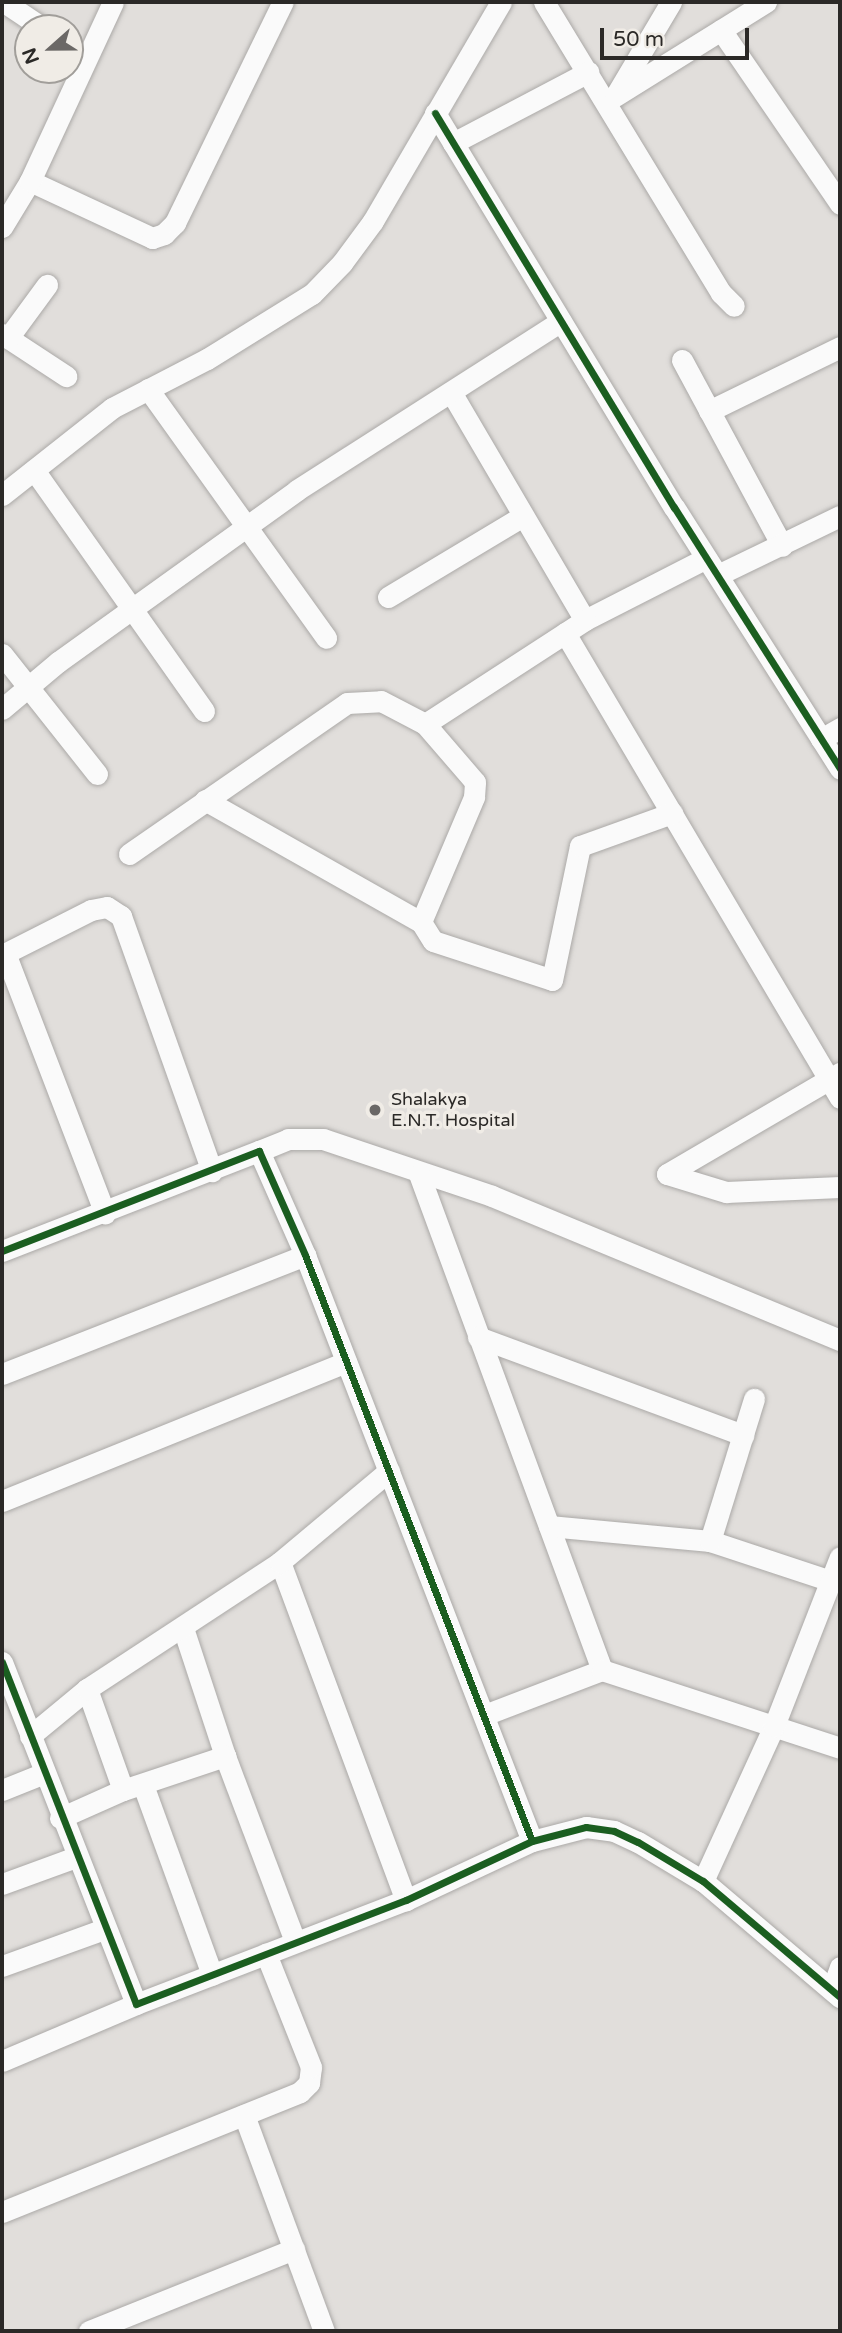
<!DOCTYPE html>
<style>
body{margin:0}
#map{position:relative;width:842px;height:2333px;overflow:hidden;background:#e1dedb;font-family:"Varela Round",sans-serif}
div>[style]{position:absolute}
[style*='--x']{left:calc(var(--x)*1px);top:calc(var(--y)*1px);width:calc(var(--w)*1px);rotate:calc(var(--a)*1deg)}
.roads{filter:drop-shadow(0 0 2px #aba9a7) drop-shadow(0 0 2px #aba9a7)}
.street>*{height:21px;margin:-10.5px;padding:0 10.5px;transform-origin:10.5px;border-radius:10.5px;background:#fafafa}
.cycleway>*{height:7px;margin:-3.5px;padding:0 3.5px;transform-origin:3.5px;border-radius:3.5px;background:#1b5e20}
.dots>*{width:19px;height:19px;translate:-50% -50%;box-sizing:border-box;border:4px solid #f0ece6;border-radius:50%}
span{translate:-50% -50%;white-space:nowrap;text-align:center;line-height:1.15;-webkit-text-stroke:7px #f0ece6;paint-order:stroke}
.poi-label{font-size:18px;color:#2b2927}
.left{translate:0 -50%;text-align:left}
.frame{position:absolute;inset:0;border:4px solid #2b2927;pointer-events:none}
.north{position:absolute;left:14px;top:14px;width:70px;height:70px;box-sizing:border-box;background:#f0ece6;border:2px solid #a19e9a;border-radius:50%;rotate:249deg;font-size:19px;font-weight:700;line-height:28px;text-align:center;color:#2b2927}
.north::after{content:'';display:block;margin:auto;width:24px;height:32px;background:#6b6866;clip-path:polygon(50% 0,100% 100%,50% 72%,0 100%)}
.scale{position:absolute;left:600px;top:28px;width:149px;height:32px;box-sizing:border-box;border:4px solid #2b2927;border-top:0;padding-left:9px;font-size:21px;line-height:24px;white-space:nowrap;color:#2b2927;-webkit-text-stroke:5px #f0ece6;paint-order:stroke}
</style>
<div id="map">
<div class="roads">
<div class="street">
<div style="--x:4;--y:2;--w:47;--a:33.7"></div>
<div style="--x:544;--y:2;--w:341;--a:58.7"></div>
<div style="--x:721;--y:293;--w:18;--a:45"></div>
<div style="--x:721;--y:30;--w:211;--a:55.6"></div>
<div style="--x:617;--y:93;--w:106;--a:-59.3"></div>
<div style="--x:615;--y:96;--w:178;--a:-31.9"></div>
<div style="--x:435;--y:113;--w:461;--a:58.8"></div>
<div style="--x:674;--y:507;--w:310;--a:57.6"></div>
<div style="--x:453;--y:143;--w:153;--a:-27.7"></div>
<div style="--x:30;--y:181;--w:135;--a:25"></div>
<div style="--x:152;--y:238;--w:13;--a:-18"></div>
<div style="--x:164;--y:234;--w:16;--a:-45"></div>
<div style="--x:175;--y:223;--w:246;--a:-64"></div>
<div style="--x:2;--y:227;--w:54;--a:-58.7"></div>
<div style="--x:30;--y:181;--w:197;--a:-65.1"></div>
<div style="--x:2;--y:334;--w:77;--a:33.3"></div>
<div style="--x:8;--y:338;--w:66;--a:-53.7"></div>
<div style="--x:682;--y:360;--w:211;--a:61.7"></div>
<div style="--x:148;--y:389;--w:306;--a:54.4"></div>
<div style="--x:451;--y:392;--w:264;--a:59.6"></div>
<div style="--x:585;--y:620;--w:136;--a:-27.1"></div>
<div style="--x:709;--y:411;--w:146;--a:-26"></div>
<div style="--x:34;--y:470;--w:295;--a:54.8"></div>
<div style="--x:2;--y:495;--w:140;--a:-38.3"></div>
<div style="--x:112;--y:408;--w:107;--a:-27.3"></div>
<div style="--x:207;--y:359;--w:123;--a:-31.8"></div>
<div style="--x:312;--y:294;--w:43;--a:-45.9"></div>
<div style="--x:342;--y:263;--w:52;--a:-53.6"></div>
<div style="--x:373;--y:221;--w:254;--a:-59.7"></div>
<div style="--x:720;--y:574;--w:133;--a:-25.8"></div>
<div style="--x:388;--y:597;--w:155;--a:-31"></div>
<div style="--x:565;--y:633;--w:540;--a:59.4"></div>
<div style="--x:2;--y:654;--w:153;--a:51.6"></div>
<div style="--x:2;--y:709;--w:73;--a:-40"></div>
<div style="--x:58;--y:662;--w:294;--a:-35.7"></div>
<div style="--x:297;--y:490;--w:313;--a:-32.6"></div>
<div style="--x:821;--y:739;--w:22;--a:-30"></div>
<div style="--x:205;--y:800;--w:248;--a:29.5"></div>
<div style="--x:421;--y:922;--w:22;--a:58"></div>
<div style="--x:433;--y:941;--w:125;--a:18.1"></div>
<div style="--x:552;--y:980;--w:137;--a:-78.2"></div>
<div style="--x:580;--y:846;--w:98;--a:-19.7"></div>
<div style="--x:129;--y:854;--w:265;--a:-34.7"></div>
<div style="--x:347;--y:703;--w:34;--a:-3"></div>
<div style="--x:381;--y:701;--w:50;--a:27.6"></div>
<div style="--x:425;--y:724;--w:191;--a:-33"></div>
<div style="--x:421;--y:922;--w:136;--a:-67"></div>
<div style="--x:474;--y:797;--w:15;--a:-86"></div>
<div style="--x:475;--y:782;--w:77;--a:-130.8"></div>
<div style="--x:5;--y:953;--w:279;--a:69"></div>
<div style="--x:2;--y:955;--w:100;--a:-26.8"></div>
<div style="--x:91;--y:910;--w:16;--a:-11"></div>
<div style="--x:107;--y:907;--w:17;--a:33"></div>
<div style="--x:121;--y:916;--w:271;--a:70.4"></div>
<div style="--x:259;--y:1151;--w:31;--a:-22"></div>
<div style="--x:288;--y:1139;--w:35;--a:0"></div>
<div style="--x:323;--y:1139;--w:178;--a:18.6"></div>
<div style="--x:492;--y:1196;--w:377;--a:22.5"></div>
<div style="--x:419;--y:1174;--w:529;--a:69.75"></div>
<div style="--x:602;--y:1670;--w:126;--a:159.1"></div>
<div style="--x:667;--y:1174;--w:200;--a:-30.3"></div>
<div style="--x:667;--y:1174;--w:62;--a:17"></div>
<div style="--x:726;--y:1192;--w:114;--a:-2.5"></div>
<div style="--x:2;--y:1251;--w:276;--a:-21.3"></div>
<div style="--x:259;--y:1151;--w:114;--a:66.1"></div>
<div style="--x:305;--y:1255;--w:628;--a:68.83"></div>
<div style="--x:478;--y:1337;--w:283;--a:20.3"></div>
<div style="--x:2;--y:1374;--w:326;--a:-21.4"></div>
<div style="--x:2;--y:1501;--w:371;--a:-22"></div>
<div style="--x:549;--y:1526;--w:162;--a:5.3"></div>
<div style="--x:710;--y:1541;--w:127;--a:18.3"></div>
<div style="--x:710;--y:1541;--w:149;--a:-72.8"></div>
<div style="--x:280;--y:1562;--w:361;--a:69.6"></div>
<div style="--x:183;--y:1628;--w:135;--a:71.8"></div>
<div style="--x:225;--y:1756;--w:198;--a:69.3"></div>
<div style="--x:2;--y:1662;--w:367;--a:68.6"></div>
<div style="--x:136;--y:2004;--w:289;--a:-21.1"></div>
<div style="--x:406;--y:1900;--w:139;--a:-25.1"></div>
<div style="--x:532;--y:1841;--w:56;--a:-14.5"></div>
<div style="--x:586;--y:1827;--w:28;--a:8"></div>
<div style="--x:614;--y:1831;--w:26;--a:25"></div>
<div style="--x:638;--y:1842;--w:76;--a:31"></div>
<div style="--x:703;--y:1881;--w:180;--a:40.3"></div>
<div style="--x:602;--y:1670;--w:250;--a:18.1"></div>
<div style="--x:87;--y:1689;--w:107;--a:70.4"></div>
<div style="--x:30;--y:1736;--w:74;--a:-39.5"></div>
<div style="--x:87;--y:1689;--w:231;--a:-33.3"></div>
<div style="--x:280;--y:1562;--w:142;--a:-39.9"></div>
<div style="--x:143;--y:1785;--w:202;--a:70"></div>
<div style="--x:2;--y:1790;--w:43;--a:-21.8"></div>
<div style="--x:60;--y:1818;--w:69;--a:-24"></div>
<div style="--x:123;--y:1790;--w:108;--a:-18.4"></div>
<div style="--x:703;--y:1881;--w:170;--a:-65.4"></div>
<div style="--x:774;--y:1726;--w:181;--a:-68.7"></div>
<div style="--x:2;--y:1884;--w:79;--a:-20"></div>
<div style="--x:2;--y:1966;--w:109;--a:-19.9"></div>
<div style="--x:832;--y:1990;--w:24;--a:-71"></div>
<div style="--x:2;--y:2061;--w:146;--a:-23"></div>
<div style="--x:244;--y:2115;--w:230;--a:69.7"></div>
<div style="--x:2;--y:2212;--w:321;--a:-21.9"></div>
<div style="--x:300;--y:2092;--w:13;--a:-45"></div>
<div style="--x:309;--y:2083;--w:16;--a:-83"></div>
<div style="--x:311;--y:2067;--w:122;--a:-111.7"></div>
<div style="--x:89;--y:2331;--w:221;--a:-21.8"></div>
</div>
</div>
<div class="cycleway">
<div style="--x:435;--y:113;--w:461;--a:58.8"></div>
<div style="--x:674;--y:507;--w:310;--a:57.6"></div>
<div style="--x:2;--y:1251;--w:276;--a:-21.3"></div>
<div style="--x:259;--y:1151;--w:114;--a:66.1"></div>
<div style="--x:305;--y:1255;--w:628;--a:68.83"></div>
<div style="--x:2;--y:1662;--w:367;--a:68.6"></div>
<div style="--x:136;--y:2004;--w:289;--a:-21.1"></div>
<div style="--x:406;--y:1900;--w:139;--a:-25.1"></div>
<div style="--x:532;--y:1841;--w:56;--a:-14.5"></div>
<div style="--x:586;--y:1827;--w:28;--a:8"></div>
<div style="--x:614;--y:1831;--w:26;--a:25"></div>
<div style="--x:638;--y:1842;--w:76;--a:31"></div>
<div style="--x:703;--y:1881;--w:180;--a:40.3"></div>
</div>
<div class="dots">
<div style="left:375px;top:1110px;background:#6b6866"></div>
</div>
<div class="poi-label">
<span class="left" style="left:391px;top:1110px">Shalakya<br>E.N.T. Hospital</span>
</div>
<div class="frame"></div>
<div class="north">N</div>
<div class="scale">50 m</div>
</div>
